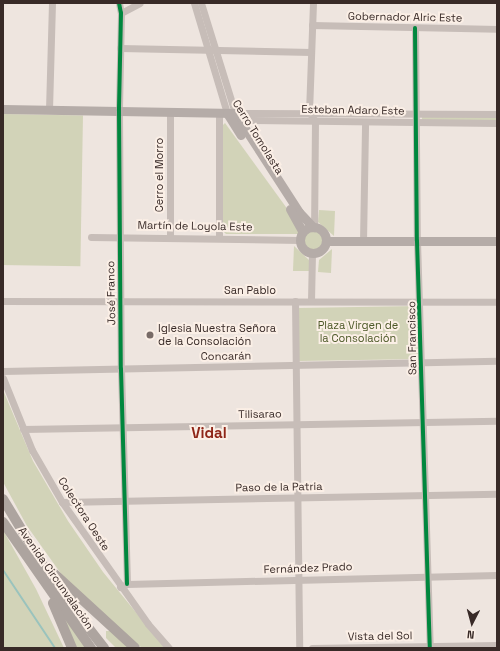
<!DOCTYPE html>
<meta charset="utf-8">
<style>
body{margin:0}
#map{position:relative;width:500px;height:651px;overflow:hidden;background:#eee5df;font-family:"Space Grotesk",sans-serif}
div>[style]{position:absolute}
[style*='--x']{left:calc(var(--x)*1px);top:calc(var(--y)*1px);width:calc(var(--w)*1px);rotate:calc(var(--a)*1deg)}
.green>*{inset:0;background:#d2d3b8;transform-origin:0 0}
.round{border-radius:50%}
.stream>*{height:2px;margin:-1px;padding:0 1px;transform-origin:1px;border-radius:1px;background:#9ac3bd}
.minor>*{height:7px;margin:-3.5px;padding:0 3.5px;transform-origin:3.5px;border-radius:3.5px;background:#c7bdb8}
.major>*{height:9px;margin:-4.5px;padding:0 4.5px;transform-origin:4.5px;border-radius:4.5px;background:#b5aca8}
.major>.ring{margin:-4.5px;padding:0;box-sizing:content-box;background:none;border:9px solid #b5aca8;border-radius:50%}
.highway>*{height:10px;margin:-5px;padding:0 5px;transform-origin:5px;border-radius:5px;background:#ada49f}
.cycleway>*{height:4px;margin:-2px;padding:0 2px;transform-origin:2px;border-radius:2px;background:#00873e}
.dots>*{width:11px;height:11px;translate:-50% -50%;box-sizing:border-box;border:2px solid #fbefe6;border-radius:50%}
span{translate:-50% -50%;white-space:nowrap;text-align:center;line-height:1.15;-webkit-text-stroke:4px #fbefe6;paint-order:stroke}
.street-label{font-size:11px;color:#382a27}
.park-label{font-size:11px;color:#4d5928}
.poi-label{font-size:11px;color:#382a27}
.left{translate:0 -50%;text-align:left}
.district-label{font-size:15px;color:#8f2618;font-weight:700}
.frame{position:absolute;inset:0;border:4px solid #382a27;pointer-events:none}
.north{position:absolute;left:452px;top:603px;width:40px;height:40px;-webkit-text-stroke:3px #fbefe6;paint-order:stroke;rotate:186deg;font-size:11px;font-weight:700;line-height:16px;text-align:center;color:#382a27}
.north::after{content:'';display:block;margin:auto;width:14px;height:18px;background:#382a27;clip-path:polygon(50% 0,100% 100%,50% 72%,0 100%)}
</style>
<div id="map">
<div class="green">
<div style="left:3px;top:114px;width:80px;height:151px;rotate:1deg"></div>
<div style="left:422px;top:116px;width:75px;height:4px"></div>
<div style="clip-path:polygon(225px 123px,299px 225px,298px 234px,226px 234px,223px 231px,223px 125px)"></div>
<div style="clip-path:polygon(319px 210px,335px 211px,334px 236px,318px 222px)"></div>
<div class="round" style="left:303px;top:230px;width:20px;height:20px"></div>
<div style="clip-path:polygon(294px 246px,309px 260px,309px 271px,293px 271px)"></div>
<div style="clip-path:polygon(332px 249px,331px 273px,318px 272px,319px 260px)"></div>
<div style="left:417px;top:306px;width:53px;height:119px;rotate:89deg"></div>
<div style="clip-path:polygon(3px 390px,33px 461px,68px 521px,103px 572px,165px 648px,142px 648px,98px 610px,62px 575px,27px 526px,3px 482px)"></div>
<div style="clip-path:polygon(3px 530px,36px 589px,64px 648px,3px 648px)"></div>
<div style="clip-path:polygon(57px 605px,87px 648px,76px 648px)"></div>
<div style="clip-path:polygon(106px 631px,110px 631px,130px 648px,116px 648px,106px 638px)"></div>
</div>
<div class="stream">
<div style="--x:3;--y:570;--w:94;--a:56.3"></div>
</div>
<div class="minor">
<div style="--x:119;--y:3;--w:10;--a:79"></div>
<div style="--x:121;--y:13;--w:98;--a:91.2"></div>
<div style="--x:119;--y:111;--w:258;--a:89.6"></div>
<div style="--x:121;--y:369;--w:215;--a:88.4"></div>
<div style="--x:194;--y:3;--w:115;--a:73.3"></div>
<div style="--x:201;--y:3;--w:115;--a:72.8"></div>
<div style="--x:313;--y:3;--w:109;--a:92.1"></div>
<div style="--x:309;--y:112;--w:11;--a:56"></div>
<div style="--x:315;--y:121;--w:106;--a:90.5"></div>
<div style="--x:121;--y:13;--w:21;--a:-28"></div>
<div style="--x:312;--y:25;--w:185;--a:1.2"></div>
<div style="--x:415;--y:28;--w:213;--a:89.5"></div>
<div style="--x:417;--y:241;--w:407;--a:88.2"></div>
<div style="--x:120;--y:48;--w:191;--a:1.2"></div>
<div style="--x:49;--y:110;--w:107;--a:-88.4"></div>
<div style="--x:170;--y:112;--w:125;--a:90"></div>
<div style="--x:235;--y:113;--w:17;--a:24"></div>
<div style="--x:251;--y:120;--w:246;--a:0.7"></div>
<div style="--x:235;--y:113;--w:262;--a:0.2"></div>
<div style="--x:91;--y:237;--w:209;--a:0.8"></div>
<div style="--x:219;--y:238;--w:125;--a:-90"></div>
<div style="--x:363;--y:242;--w:120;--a:-89"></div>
<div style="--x:3;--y:301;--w:494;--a:0.1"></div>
<div style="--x:295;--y:301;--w:347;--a:89.3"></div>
<div style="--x:311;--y:301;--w:48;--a:-88.8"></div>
<div style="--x:3;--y:371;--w:494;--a:-1.2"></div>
<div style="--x:3;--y:378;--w:78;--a:68.1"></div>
<div style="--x:32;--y:450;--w:60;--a:60"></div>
<div style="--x:62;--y:502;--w:149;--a:54.8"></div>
<div style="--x:148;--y:624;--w:32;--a:49"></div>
<div style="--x:23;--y:429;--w:474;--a:-1"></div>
<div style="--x:62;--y:502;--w:435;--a:-1.1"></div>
<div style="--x:120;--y:587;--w:8;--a:-23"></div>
<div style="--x:127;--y:584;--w:370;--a:-1.4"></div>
<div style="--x:312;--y:648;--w:185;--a:-0.9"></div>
</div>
<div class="major">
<div style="--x:3;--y:109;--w:232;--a:1"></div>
<div style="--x:235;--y:113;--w:118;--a:57.1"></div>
<div style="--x:299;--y:212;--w:21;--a:47"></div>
<div style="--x:227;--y:113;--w:26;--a:58"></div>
<div style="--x:290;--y:209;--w:26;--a:61"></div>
<div class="ring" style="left:300px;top:227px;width:17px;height:17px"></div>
<div style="--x:326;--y:241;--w:171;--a:0"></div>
</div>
<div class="highway">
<div style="--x:3;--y:499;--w:100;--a:58.8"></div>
<div style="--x:55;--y:585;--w:80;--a:52.1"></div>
<div style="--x:3;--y:522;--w:154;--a:55.1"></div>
<div style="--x:50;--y:570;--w:115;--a:42.5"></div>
<div style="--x:53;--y:603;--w:49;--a:67.1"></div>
</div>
<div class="cycleway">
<div style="--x:119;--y:3;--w:10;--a:79"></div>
<div style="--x:121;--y:13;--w:98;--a:91.2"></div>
<div style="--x:119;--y:111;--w:258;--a:89.6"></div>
<div style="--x:121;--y:369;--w:215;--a:88.4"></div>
<div style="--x:415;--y:28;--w:213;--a:89.5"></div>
<div style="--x:417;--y:241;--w:407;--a:88.2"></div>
</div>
<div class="dots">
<div style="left:150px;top:335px;background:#786b67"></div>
</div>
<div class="street-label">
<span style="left:405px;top:17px;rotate:1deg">Gobernador Alric Este</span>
<span style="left:353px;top:110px;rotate:1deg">Esteban Adaro Este</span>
<span style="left:258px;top:137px;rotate:58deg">Cerro Tomolasta</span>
<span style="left:159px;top:175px;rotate:-90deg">Cerro el Morro</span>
<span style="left:195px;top:226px;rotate:1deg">Martín de Loyola Este</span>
<span style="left:250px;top:290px">San Pablo</span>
<span style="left:111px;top:293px;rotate:-91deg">José Franco</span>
<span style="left:412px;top:338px;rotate:-91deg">San Francisco</span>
<span style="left:226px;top:356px;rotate:-1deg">Concarán</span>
<span style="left:260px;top:414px;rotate:-1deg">Tilisarao</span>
<span style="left:279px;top:487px;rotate:-1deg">Paso de la Patria</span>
<span style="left:84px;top:514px;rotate:57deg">Colectora Oeste</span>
<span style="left:308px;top:568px;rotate:-2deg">Fernández Prado</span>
<span style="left:56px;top:578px;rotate:55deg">Avenida Circunvalación</span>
<span style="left:380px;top:636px;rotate:-1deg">Vista del Sol</span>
</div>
<div class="park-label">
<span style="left:358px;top:332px">Plaza Virgen de<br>la Consolación</span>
</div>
<div class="poi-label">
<span class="left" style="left:158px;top:335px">Iglesia Nuestra Señora<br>de la Consolación</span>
</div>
<div class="district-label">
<span style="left:209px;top:433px">Vidal</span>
</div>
<div class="frame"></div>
<div class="north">N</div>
</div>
